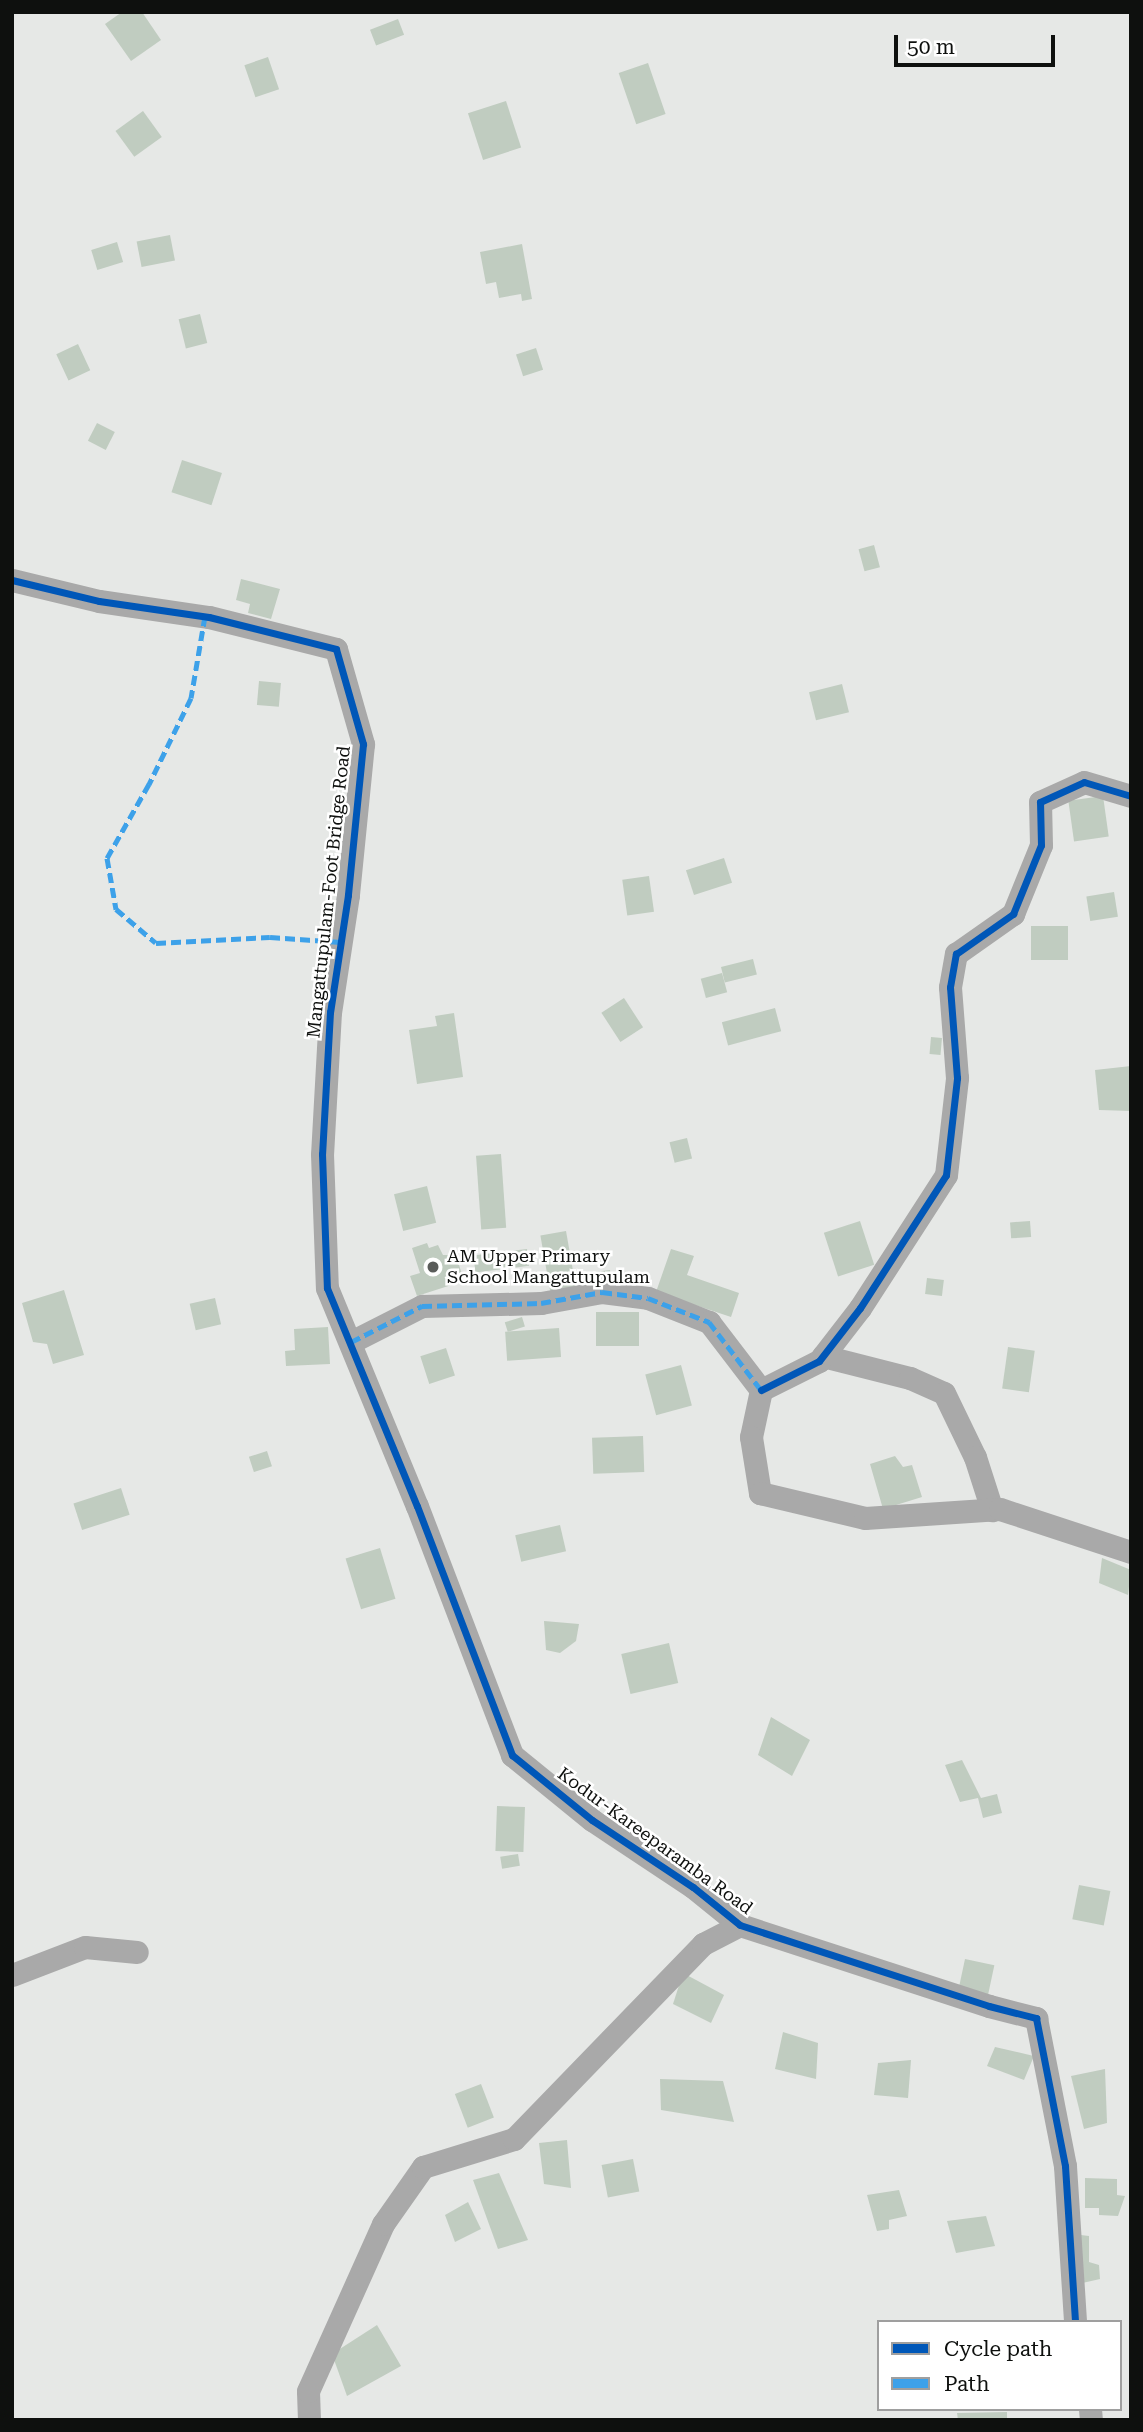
<!DOCTYPE html>
<style>
body{margin:0}
#map{position:relative;width:1143px;height:2432px;overflow:hidden;background:#e6e8e6;font-family:"Roboto Serif",serif}
div>[style]{position:absolute}
[style*='--x']{left:calc(var(--x)*1px);top:calc(var(--y)*1px);width:calc(var(--w)*1px);rotate:calc(var(--a)*1deg)}
.building>*{inset:0;background:#c0ccc0;transform-origin:0 0}
.minor>*{height:23px;margin:-11.5px;padding:0 11.5px;transform-origin:11.5px;border-radius:11.5px;background:#a9a9a9}
.quiet>*{height:5px;margin-top:-2.5px;transform-origin:0;background:repeating-linear-gradient(90deg,#3da1e9 0 10px,transparent 0 15px)}
.cycleway>*{height:7px;margin:-3.5px;padding:0 3.5px;transform-origin:3.5px;border-radius:3.5px;background:#0057b8}
.dots>*{width:19px;height:19px;translate:-50% -50%;box-sizing:border-box;border:4px solid #fff;border-radius:50%}
span{translate:-50% -50%;white-space:nowrap;text-align:center;line-height:1.15;-webkit-text-stroke:5px #fff;paint-order:stroke}
.street-label{font-size:18px;color:#0e100e}
.poi-label{font-size:18px;color:#0e100e}
.left{translate:0 -50%;text-align:left}
.frame{position:absolute;inset:0;border:14px solid #0e100e;pointer-events:none}
.legend{position:absolute;left:877px;top:2320px;width:245px;height:91px;box-sizing:border-box;background:#fff;border:2px solid #9f9f9f;margin:0;padding:9px 12px;list-style:none;font-size:21px;color:#0e100e}
.legend li{display:flex;align-items:center;gap:14px;height:35px}
.legend b{width:35px;border:2px solid #9f9f9f}
.scale{position:absolute;left:894px;top:35px;width:161px;height:32px;box-sizing:border-box;border:4px solid #0e100e;border-top:0;padding-left:9px;font-size:21px;line-height:24px;white-space:nowrap;color:#0e100e;-webkit-text-stroke:5px #fff;paint-order:stroke}
</style>
<div id="map">
<div class="building">
<div style="clip-path:polygon(122px 12px,142px 12px,161px 40px,131px 61px,105px 24px)"></div>
<div style="left:398px;top:19px;width:17px;height:30px;rotate:69deg"></div>
<div style="left:268px;top:57px;width:34px;height:25px;rotate:71deg"></div>
<div style="left:648px;top:63px;width:54px;height:31px;rotate:71deg"></div>
<div style="left:506px;top:101px;width:49px;height:40px;rotate:72deg"></div>
<div style="left:143px;top:111px;width:32px;height:34px;rotate:54deg"></div>
<div style="left:170px;top:235px;width:26px;height:34px;rotate:79deg"></div>
<div style="left:117px;top:242px;width:21px;height:27px;rotate:73deg"></div>
<div style="clip-path:polygon(522px 244px,532px 299px,522px 301px,521px 294px,499px 298px,496px 282px,486px 284px,480px 252px)"></div>
<div style="left:200px;top:314px;width:30px;height:22px;rotate:76deg"></div>
<div style="left:78px;top:344px;width:29px;height:24px;rotate:65deg"></div>
<div style="left:536px;top:348px;width:23px;height:21px;rotate:72deg"></div>
<div style="left:97px;top:423px;width:20px;height:20px;rotate:27deg"></div>
<div style="left:182px;top:460px;width:42px;height:34px;rotate:18deg"></div>
<div style="left:874px;top:545px;width:23px;height:16px;rotate:75deg"></div>
<div style="clip-path:polygon(241px 579px,280px 589px,271px 619px,248px 613px,250px 604px,236px 600px)"></div>
<div style="left:259px;top:681px;width:22px;height:24px;rotate:5deg"></div>
<div style="left:842px;top:684px;width:29px;height:34px;rotate:76deg"></div>
<div style="left:1103px;top:796px;width:41px;height:35px;rotate:82deg"></div>
<div style="left:724px;top:858px;width:26px;height:40px;rotate:72deg"></div>
<div style="left:649px;top:876px;width:36px;height:27px;rotate:82deg"></div>
<div style="left:1114px;top:892px;width:25px;height:28px;rotate:81deg"></div>
<div style="left:1031px;top:926px;width:37px;height:34px"></div>
<div style="left:753px;top:959px;width:16px;height:33px;rotate:76deg"></div>
<div style="left:722px;top:973px;width:20px;height:22px;rotate:75deg"></div>
<div style="left:624px;top:998px;width:35px;height:27px;rotate:57deg"></div>
<div style="left:775px;top:1008px;width:24px;height:55px;rotate:75deg"></div>
<div style="clip-path:polygon(454px 1013px,463px 1077px,417px 1084px,409px 1030px,437px 1026px,435px 1016px)"></div>
<div style="left:931px;top:1037px;width:11px;height:17px;rotate:5deg"></div>
<div style="clip-path:polygon(1131px 1066px,1131px 1111px,1099px 1110px,1095px 1070px)"></div>
<div style="left:687px;top:1138px;width:21px;height:18px;rotate:76deg"></div>
<div style="left:501px;top:1154px;width:74px;height:25px;rotate:86deg"></div>
<div style="left:427px;top:1186px;width:38px;height:34px;rotate:76deg"></div>
<div style="left:860px;top:1221px;width:46px;height:38px;rotate:72deg"></div>
<div style="left:1030px;top:1221px;width:16px;height:20px;rotate:86deg"></div>
<div style="left:566px;top:1231px;width:63px;height:26px;rotate:80deg"></div>
<div style="clip-path:polygon(427px 1243px,429px 1248px,438px 1245px,443px 1255px,456px 1255px,464px 1281px,417px 1296px,410px 1276px,420px 1273px,412px 1248px)"></div>
<div style="left:527px;top:1249px;width:17px;height:54px;rotate:83deg"></div>
<div style="clip-path:polygon(671px 1249px,694px 1256px,687px 1275px,739px 1293px,731px 1317px,656px 1292px)"></div>
<div style="left:610px;top:1270px;width:17px;height:29px;rotate:83deg"></div>
<div style="left:927px;top:1278px;width:17px;height:16px;rotate:7deg"></div>
<div style="clip-path:polygon(64px 1290px,84px 1355px,53px 1364px,47px 1344px,33px 1342px,22px 1303px)"></div>
<div style="left:215px;top:1298px;width:27px;height:26px;rotate:77deg"></div>
<div style="left:596px;top:1312px;width:43px;height:34px"></div>
<div style="left:522px;top:1317px;width:10px;height:18px;rotate:73deg"></div>
<div style="clip-path:polygon(328px 1327px,330px 1364px,286px 1366px,285px 1351px,295px 1350px,294px 1329px)"></div>
<div style="left:559px;top:1328px;width:29px;height:54px;rotate:86deg"></div>
<div style="left:1008px;top:1347px;width:27px;height:42px;rotate:8deg"></div>
<div style="left:446px;top:1348px;width:29px;height:27px;rotate:72deg"></div>
<div style="left:681px;top:1365px;width:42px;height:37px;rotate:75deg"></div>
<div style="left:643px;top:1436px;width:36px;height:51px;rotate:88deg"></div>
<div style="left:267px;top:1451px;width:16px;height:19px;rotate:72deg"></div>
<div style="clip-path:polygon(895px 1456px,903px 1467px,912px 1465px,922px 1497px,883px 1509px,870px 1464px)"></div>
<div style="left:121px;top:1488px;width:28px;height:50px;rotate:72deg"></div>
<div style="left:560px;top:1525px;width:27px;height:46px;rotate:77deg"></div>
<div style="left:380px;top:1548px;width:53px;height:36px;rotate:73deg"></div>
<div style="clip-path:polygon(1102px 1558px,1131px 1570px,1128px 1595px,1099px 1583px)"></div>
<div style="clip-path:polygon(544px 1621px,579px 1624px,576px 1641px,560px 1653px,546px 1650px)"></div>
<div style="left:669px;top:1643px;width:41px;height:49px;rotate:77deg"></div>
<div style="clip-path:polygon(771px 1717px,810px 1740px,792px 1776px,758px 1755px)"></div>
<div style="clip-path:polygon(962px 1760px,981px 1798px,997px 1794px,1002px 1813px,983px 1818px,978px 1798px,960px 1802px,945px 1765px)"></div>
<div style="left:497px;top:1806px;width:28px;height:45px;rotate:2deg"></div>
<div style="left:518px;top:1854px;width:12px;height:18px;rotate:81deg"></div>
<div style="left:1079px;top:1885px;width:32px;height:35px;rotate:11deg"></div>
<div style="left:965px;top:1959px;width:30px;height:32px;rotate:12deg"></div>
<div style="clip-path:polygon(683px 1973px,724px 1995px,711px 2023px,673px 2004px)"></div>
<div style="clip-path:polygon(783px 2032px,818px 2043px,816px 2079px,775px 2069px)"></div>
<div style="clip-path:polygon(995px 2047px,1034px 2056px,1024px 2080px,987px 2066px)"></div>
<div style="clip-path:polygon(911px 2060px,908px 2098px,874px 2095px,878px 2063px)"></div>
<div style="clip-path:polygon(1105px 2069px,1107px 2123px,1084px 2129px,1071px 2076px)"></div>
<div style="clip-path:polygon(660px 2079px,723px 2081px,734px 2122px,661px 2110px)"></div>
<div style="left:481px;top:2084px;width:36px;height:28px;rotate:69deg"></div>
<div style="clip-path:polygon(567px 2140px,571px 2188px,544px 2184px,539px 2143px)"></div>
<div style="left:633px;top:2159px;width:33px;height:32px;rotate:79deg"></div>
<div style="clip-path:polygon(499px 2173px,528px 2240px,498px 2249px,473px 2180px)"></div>
<div style="clip-path:polygon(1085px 2178px,1117px 2179px,1117px 2195px,1125px 2196px,1118px 2216px,1099px 2215px,1099px 2208px,1085px 2208px)"></div>
<div style="clip-path:polygon(899px 2190px,907px 2216px,889px 2220px,889px 2229px,877px 2231px,867px 2195px)"></div>
<div style="clip-path:polygon(468px 2202px,481px 2229px,455px 2242px,445px 2215px)"></div>
<div style="clip-path:polygon(986px 2216px,995px 2246px,956px 2253px,947px 2221px)"></div>
<div style="clip-path:polygon(1073px 2234px,1089px 2236px,1089px 2262px,1099px 2265px,1100px 2279px,1078px 2284px)"></div>
<div style="clip-path:polygon(377px 2325px,401px 2366px,347px 2396px,332px 2354px)"></div>
<div style="clip-path:polygon(1007px 2412px,1007px 2420px,958px 2420px,957px 2413px)"></div>
</div>
<div class="minor">
<div style="--x:12;--y:580;--w:89;--a:13.6"></div>
<div style="--x:99;--y:601;--w:111;--a:8.3"></div>
<div style="--x:209;--y:617;--w:131;--a:14.1"></div>
<div style="--x:336;--y:649;--w:99;--a:74.1"></div>
<div style="--x:363;--y:744;--w:152;--a:95.7"></div>
<div style="--x:348;--y:895;--w:118;--a:98.7"></div>
<div style="--x:330;--y:1012;--w:142;--a:93.2"></div>
<div style="--x:322;--y:1154;--w:134;--a:87.9"></div>
<div style="--x:327;--y:1288;--w:236;--a:67.6"></div>
<div style="--x:417;--y:1506;--w:267;--a:69.1"></div>
<div style="--x:512;--y:1755;--w:103;--a:39.1"></div>
<div style="--x:592;--y:1820;--w:121;--a:33.6"></div>
<div style="--x:693;--y:1887;--w:60;--a:39"></div>
<div style="--x:740;--y:1925;--w:262;--a:18"></div>
<div style="--x:989;--y:2006;--w:49;--a:14.3"></div>
<div style="--x:1036;--y:2018;--w:151;--a:78.9"></div>
<div style="--x:1065;--y:2166;--w:156;--a:86.3"></div>
<div style="--x:351;--y:1342;--w:80;--a:-26.9"></div>
<div style="--x:422;--y:1306;--w:119;--a:-1.4"></div>
<div style="--x:541;--y:1303;--w:62;--a:-10.2"></div>
<div style="--x:602;--y:1292;--w:46;--a:7.4"></div>
<div style="--x:648;--y:1298;--w:66;--a:21.5"></div>
<div style="--x:709;--y:1322;--w:86;--a:52.6"></div>
<div style="--x:823;--y:1356;--w:90;--a:14.2"></div>
<div style="--x:910;--y:1378;--w:37;--a:24"></div>
<div style="--x:944;--y:1393;--w:71;--a:64.2"></div>
<div style="--x:975;--y:1457;--w:56;--a:72.2"></div>
<div style="--x:761;--y:1390;--w:65;--a:-26.6"></div>
<div style="--x:819;--y:1361;--w:67;--a:-52.3"></div>
<div style="--x:860;--y:1308;--w:158;--a:-57.1"></div>
<div style="--x:946;--y:1175;--w:98;--a:-83.5"></div>
<div style="--x:957;--y:1078;--w:91;--a:-94.4"></div>
<div style="--x:950;--y:987;--w:34;--a:-80"></div>
<div style="--x:956;--y:954;--w:70;--a:-35.1"></div>
<div style="--x:1013;--y:914;--w:74;--a:-67.9"></div>
<div style="--x:1041;--y:845;--w:43;--a:-91.3"></div>
<div style="--x:1040;--y:802;--w:48;--a:-24.4"></div>
<div style="--x:1084;--y:782;--w:49;--a:16.6"></div>
<div style="--x:761;--y:1390;--w:48;--a:102"></div>
<div style="--x:751;--y:1437;--w:57;--a:80.9"></div>
<div style="--x:760;--y:1493;--w:108;--a:13.4"></div>
<div style="--x:865;--y:1518;--w:135;--a:-3.8"></div>
<div style="--x:1000;--y:1509;--w:138;--a:18.2"></div>
<div style="--x:12;--y:1975;--w:78;--a:-21"></div>
<div style="--x:85;--y:1947;--w:52;--a:5.5"></div>
<div style="--x:1090;--y:2409;--w:11;--a:85"></div>
<div style="--x:309;--y:2420;--w:29;--a:-92"></div>
<div style="--x:308;--y:2391;--w:183;--a:-65.8"></div>
<div style="--x:383;--y:2224;--w:70;--a:-54.9"></div>
<div style="--x:423;--y:2167;--w:95;--a:-17.1"></div>
<div style="--x:514;--y:2139;--w:272;--a:-45.9"></div>
<div style="--x:703;--y:1944;--w:42;--a:-27.2"></div>
</div>
<div class="quiet">
<div style="--x:205;--y:616;--w:83;--a:99.7"></div>
<div style="--x:191;--y:698;--w:96;--a:116"></div>
<div style="--x:149;--y:784;--w:85;--a:119.6"></div>
<div style="--x:107;--y:858;--w:52;--a:80"></div>
<div style="--x:116;--y:909;--w:52;--a:40.4"></div>
<div style="--x:156;--y:943;--w:114;--a:-3"></div>
<div style="--x:270;--y:937;--w:71;--a:4"></div>
<div style="--x:351;--y:1342;--w:80;--a:-26.9"></div>
<div style="--x:422;--y:1306;--w:119;--a:-1.4"></div>
<div style="--x:541;--y:1303;--w:62;--a:-10.2"></div>
<div style="--x:602;--y:1292;--w:46;--a:7.4"></div>
<div style="--x:648;--y:1298;--w:66;--a:21.5"></div>
<div style="--x:709;--y:1322;--w:86;--a:52.6"></div>
</div>
<div class="cycleway">
<div style="--x:12;--y:580;--w:89;--a:13.6"></div>
<div style="--x:99;--y:601;--w:111;--a:8.3"></div>
<div style="--x:209;--y:617;--w:131;--a:14.1"></div>
<div style="--x:336;--y:649;--w:99;--a:74.1"></div>
<div style="--x:363;--y:744;--w:152;--a:95.7"></div>
<div style="--x:348;--y:895;--w:118;--a:98.7"></div>
<div style="--x:330;--y:1012;--w:142;--a:93.2"></div>
<div style="--x:322;--y:1154;--w:134;--a:87.9"></div>
<div style="--x:327;--y:1288;--w:236;--a:67.6"></div>
<div style="--x:417;--y:1506;--w:267;--a:69.1"></div>
<div style="--x:512;--y:1755;--w:103;--a:39.1"></div>
<div style="--x:592;--y:1820;--w:121;--a:33.6"></div>
<div style="--x:693;--y:1887;--w:60;--a:39"></div>
<div style="--x:740;--y:1925;--w:262;--a:18"></div>
<div style="--x:989;--y:2006;--w:49;--a:14.3"></div>
<div style="--x:1036;--y:2018;--w:151;--a:78.9"></div>
<div style="--x:1065;--y:2166;--w:156;--a:86.3"></div>
<div style="--x:761;--y:1390;--w:65;--a:-26.6"></div>
<div style="--x:819;--y:1361;--w:67;--a:-52.3"></div>
<div style="--x:860;--y:1308;--w:158;--a:-57.1"></div>
<div style="--x:946;--y:1175;--w:98;--a:-83.5"></div>
<div style="--x:957;--y:1078;--w:91;--a:-94.4"></div>
<div style="--x:950;--y:987;--w:34;--a:-80"></div>
<div style="--x:956;--y:954;--w:70;--a:-35.1"></div>
<div style="--x:1013;--y:914;--w:74;--a:-67.9"></div>
<div style="--x:1041;--y:845;--w:43;--a:-91.3"></div>
<div style="--x:1040;--y:802;--w:48;--a:-24.4"></div>
<div style="--x:1084;--y:782;--w:49;--a:16.6"></div>
</div>
<div class="dots">
<div style="left:433px;top:1267px;background:#5a5c5a"></div>
</div>
<div class="street-label">
<span style="left:329px;top:892px;rotate:-84deg">Mangattupulam-Foot Bridge Road</span>
<span style="left:655px;top:1841px;rotate:36deg">Kodur-Kareeparamba Road</span>
</div>
<div class="poi-label">
<span class="left" style="left:447px;top:1267px">AM Upper Primary<br>School Mangattupulam</span>
</div>
<div class="frame"></div>
<ul class="legend">
<li><b style="height:9px;background:#0057b8"></b>Cycle path</li>
<li><b style="height:9px;background:#3da1e9"></b>Path</li>
</ul>
<div class="scale">50 m</div>
</div>
